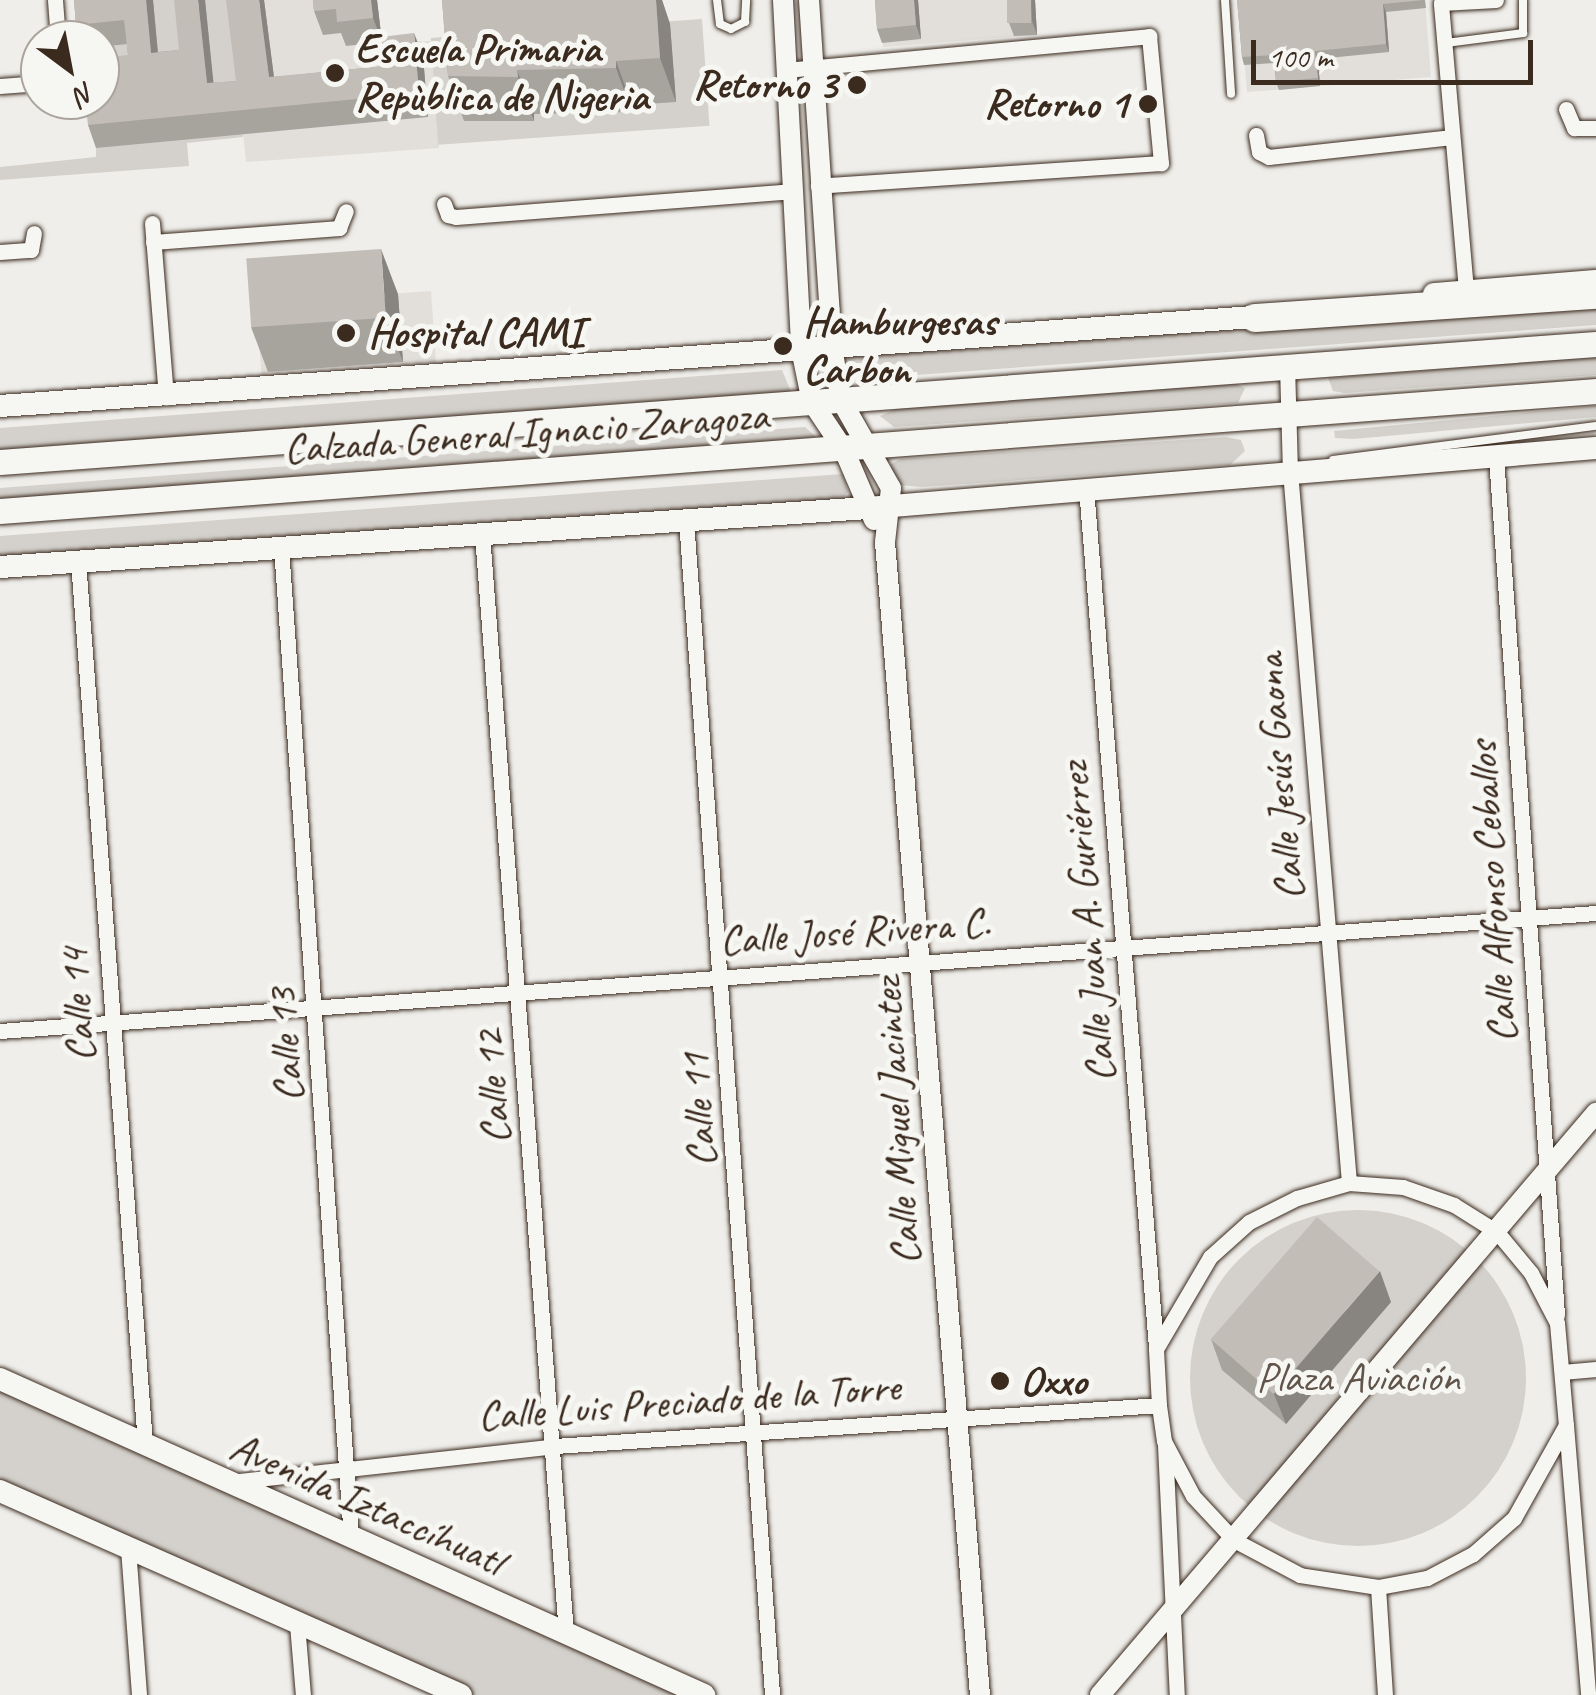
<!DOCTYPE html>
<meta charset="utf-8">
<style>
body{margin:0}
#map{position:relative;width:1596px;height:1695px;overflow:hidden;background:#efeeea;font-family:Caveat,sans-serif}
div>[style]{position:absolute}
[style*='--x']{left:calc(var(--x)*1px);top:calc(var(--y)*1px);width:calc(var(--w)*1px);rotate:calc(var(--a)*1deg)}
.built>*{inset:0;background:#e2dfdb;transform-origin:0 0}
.green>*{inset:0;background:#d4d1cc;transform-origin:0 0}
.round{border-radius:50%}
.roads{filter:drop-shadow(0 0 2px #3b2a1e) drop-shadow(0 0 2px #3b2a1e)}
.service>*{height:8px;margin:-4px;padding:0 4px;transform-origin:4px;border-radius:4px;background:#f6f6f2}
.minor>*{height:15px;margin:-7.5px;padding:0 7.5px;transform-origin:7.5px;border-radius:7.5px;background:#f6f6f2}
.tertiary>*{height:20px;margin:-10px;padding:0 10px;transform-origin:10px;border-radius:10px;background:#f6f6f2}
.secondary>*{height:22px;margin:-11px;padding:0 11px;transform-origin:11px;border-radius:11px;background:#f6f6f2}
.primary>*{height:25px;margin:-12.5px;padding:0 12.5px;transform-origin:12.5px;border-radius:12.5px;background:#f6f6f2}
.trunk>*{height:28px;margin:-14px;padding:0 14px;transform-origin:14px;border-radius:14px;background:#f6f6f2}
.wall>*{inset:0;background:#a7a39d}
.shaded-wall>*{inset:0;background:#888480}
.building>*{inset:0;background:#c2bdb7;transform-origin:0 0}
.dots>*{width:28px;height:28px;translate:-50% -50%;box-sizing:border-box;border:5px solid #f6f6f2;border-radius:50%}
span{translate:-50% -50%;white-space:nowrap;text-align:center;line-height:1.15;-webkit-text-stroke:10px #f6f6f2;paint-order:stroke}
.poi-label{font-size:42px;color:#3b2a1e;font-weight:700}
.left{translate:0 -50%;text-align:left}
.right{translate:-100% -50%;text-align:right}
.street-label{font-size:42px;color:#3b2a1e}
.park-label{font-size:42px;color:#61544a}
.north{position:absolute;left:20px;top:20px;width:100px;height:100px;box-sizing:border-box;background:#f6f6f2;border:2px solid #aba49d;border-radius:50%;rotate:148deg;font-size:28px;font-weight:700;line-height:40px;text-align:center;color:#3b2a1e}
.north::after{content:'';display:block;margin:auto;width:35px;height:45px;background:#3b2a1e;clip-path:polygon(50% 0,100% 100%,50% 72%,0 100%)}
.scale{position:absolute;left:1251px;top:40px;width:282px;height:45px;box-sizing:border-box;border:5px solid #3b2a1e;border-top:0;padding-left:12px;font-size:30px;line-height:35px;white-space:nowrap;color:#3b2a1e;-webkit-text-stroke:8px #f6f6f2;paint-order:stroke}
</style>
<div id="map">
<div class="built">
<div style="clip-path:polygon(229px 0,377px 0,382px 42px,431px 41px,439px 148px,246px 162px)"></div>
<div style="clip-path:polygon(879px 0,1035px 0,1037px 35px,883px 47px)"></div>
<div style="clip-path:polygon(1239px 0,1425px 0,1431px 77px,1247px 92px)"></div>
<div style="left:431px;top:291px;width:71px;height:175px;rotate:86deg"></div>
</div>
<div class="green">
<div style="clip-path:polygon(104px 0,229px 0,243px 137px,187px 143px,189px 166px,0 180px,0 167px,96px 157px,96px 148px,163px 96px,100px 83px,100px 47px,108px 45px)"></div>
<div style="left:702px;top:19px;width:107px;height:272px;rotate:86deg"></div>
<div style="clip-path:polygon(1596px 298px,1596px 325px,861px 379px,854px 377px,847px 356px)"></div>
<div style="clip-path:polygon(1596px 357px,1596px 375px,1344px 393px,1333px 391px,1328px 378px)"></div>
<div style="clip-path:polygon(782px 370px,791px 392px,0 461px,0 428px)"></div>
<div style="clip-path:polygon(1236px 384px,1245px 388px,1238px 403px,894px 427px,880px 416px,898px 408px)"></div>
<div style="clip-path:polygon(1596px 406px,1596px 417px,1354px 439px,1335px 438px,1334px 431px)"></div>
<div style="clip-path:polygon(805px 427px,816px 437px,0 506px,0 488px)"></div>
<div style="clip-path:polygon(1226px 437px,1241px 440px,1245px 451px,1230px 465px,922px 487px,899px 485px,892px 473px,891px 464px,901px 459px)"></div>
<div style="clip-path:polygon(843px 474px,848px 492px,842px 499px,0 561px,0 536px)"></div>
<div class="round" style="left:1190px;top:1210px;width:336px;height:336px"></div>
<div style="clip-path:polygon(0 1390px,690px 1695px,474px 1695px,0 1481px)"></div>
</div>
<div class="roads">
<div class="service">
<div style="--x:717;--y:0;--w:24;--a:83"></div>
<div style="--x:720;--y:24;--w:12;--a:24"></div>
<div style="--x:731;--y:29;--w:16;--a:-27"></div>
<div style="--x:745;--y:22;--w:22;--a:-87"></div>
<div style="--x:1225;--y:0;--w:94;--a:86.3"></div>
<div style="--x:1446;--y:43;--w:78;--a:-7.4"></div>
<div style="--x:1523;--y:33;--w:33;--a:-90"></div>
<div style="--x:1333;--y:460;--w:265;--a:-7.4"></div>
</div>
<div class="minor">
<div style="--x:55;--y:0;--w:40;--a:85.7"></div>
<div style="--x:785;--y:70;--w:366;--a:-5.3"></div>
<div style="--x:1149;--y:36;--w:128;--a:84.6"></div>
<div style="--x:1161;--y:163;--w:344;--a:176.2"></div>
<div style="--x:0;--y:86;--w:40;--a:-4.3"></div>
<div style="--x:1566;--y:109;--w:21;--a:67"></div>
<div style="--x:1574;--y:128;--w:22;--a:0"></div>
<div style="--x:1256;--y:135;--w:17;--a:80"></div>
<div style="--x:1259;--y:152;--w:11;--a:27"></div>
<div style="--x:1269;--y:157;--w:184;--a:-6.2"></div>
<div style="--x:444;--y:204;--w:12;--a:70"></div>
<div style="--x:448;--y:215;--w:8;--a:14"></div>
<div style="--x:456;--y:217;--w:336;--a:-4.4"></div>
<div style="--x:152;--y:223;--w:175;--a:85.4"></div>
<div style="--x:153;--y:242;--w:187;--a:-4.3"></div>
<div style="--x:339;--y:228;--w:18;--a:-68"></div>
<div style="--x:0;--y:252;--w:31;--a:-4"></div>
<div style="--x:31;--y:250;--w:17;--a:-80"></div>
<div style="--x:1466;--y:290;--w:288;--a:-95"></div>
<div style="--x:1441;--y:3;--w:55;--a:-3.1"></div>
<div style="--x:1287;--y:365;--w:106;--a:88.4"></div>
<div style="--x:1290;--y:471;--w:714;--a:85.26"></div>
<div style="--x:1496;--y:457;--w:860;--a:85.93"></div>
<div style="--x:1086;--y:488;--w:862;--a:85.34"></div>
<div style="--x:686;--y:520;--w:1178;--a:85.81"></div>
<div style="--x:482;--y:534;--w:1103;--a:85.63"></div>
<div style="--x:281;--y:547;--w:994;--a:85.96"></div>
<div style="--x:78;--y:561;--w:886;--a:85.66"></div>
<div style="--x:0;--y:1031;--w:1600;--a:-4.23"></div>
<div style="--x:1349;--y:1183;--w:54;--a:4.2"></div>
<div style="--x:1403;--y:1187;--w:54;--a:19.4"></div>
<div style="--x:1454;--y:1205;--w:51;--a:32.1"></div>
<div style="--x:1497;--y:1232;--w:53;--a:50.3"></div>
<div style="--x:1531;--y:1273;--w:56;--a:62.5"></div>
<div style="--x:1557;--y:1323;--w:102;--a:85"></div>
<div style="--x:1566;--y:1425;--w:107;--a:119.2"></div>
<div style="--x:1514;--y:1518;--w:55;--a:138.7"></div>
<div style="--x:1473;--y:1554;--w:52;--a:152.4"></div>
<div style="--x:1427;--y:1578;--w:50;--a:169.6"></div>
<div style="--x:1378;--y:1587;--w:79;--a:-171.3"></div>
<div style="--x:1300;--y:1575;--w:75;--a:-152.1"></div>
<div style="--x:1234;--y:1540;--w:60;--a:-133"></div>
<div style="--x:1193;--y:1496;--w:62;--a:-117.8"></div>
<div style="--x:1164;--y:1441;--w:36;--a:-98"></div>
<div style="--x:1159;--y:1405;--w:56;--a:-93.1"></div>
<div style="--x:1156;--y:1349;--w:107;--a:-59.6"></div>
<div style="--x:1210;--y:1257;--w:52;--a:-41.9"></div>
<div style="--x:1249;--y:1222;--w:54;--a:-26.6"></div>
<div style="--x:1297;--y:1198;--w:54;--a:-16.1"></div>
<div style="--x:1562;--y:1372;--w:34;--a:-5"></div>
<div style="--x:1566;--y:1425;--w:271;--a:85.3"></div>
<div style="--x:1165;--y:1445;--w:250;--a:87.3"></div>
<div style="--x:231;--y:1482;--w:326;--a:-6.3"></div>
<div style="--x:555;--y:1446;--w:605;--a:-3.88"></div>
<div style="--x:128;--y:1548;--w:147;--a:85.7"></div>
<div style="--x:1378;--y:1587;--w:108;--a:86.3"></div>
<div style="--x:297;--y:1624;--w:71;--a:85.2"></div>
</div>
<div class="tertiary">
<div style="--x:783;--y:0;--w:349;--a:87"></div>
<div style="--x:801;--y:349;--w:54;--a:78.3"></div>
<div style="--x:812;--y:402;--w:58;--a:56.3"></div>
<div style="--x:844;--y:450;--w:76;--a:66.8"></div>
<div style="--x:809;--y:0;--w:348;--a:86.2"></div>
<div style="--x:832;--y:347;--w:54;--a:80.4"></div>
<div style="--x:841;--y:400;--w:101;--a:60.4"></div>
<div style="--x:891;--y:488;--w:54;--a:96.3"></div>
<div style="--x:885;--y:542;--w:1157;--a:85.29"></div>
<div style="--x:1100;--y:1695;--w:765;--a:-49.56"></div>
</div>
<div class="secondary">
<div style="--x:1434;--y:294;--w:163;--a:-4.6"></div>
<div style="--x:0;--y:406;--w:1271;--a:-4.06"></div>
<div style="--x:0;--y:567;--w:870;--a:-3.89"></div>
<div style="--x:868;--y:508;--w:730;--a:-4.71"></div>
<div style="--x:0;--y:1379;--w:772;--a:24.17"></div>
<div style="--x:0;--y:1491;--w:504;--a:23.87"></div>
</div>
<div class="primary">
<div style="--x:0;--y:462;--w:1600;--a:-4.23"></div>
<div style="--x:0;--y:511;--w:1601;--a:-4.3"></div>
</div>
<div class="trunk">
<div style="--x:1255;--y:318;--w:342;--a:-3.9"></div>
</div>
</div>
<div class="wall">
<div style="clip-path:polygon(74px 0,153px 0,158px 52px,179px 50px,205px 0,213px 83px,236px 81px,264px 0,274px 77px,385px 66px,423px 56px,428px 117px,96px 148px,88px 125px,128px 55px,127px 44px,100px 47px,100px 40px,82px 40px,76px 25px)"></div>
<div style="clip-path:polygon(313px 0,377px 0,382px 42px,346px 46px,341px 33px,323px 35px,314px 11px)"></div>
<div style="clip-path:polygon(442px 0,662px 0,670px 24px,676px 102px,632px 105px,632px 112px,534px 114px,534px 121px,464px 121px,448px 76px)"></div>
<div style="clip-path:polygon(875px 0,918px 0,921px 39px,882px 43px,877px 29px)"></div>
<div style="clip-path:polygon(1035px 0,1037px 35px,1014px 36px,1009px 23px)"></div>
<div style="clip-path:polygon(1237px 0,1425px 0,1426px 8px,1386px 12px,1389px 52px,1318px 59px,1320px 86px,1279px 90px,1276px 82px,1274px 63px,1244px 65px,1242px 57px)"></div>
<div style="clip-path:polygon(398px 294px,403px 362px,268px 372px,251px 327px)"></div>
<div style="clip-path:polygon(1391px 1302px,1286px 1424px,1222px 1370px,1211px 1339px)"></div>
</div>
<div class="shaded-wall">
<div style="clip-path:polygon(146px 0,153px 0,160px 77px,151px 53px)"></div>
<div style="clip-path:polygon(198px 0,205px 0,216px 107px,207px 83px)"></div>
<div style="clip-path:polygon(259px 0,264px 0,277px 101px,269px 77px)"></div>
<div style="clip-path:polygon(371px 0,377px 0,382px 42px,373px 18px)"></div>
<div style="clip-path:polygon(656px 0,662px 0,670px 24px,676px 102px,660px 58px)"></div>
<div style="clip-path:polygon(914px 0,918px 0,921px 39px,916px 25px)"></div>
<div style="clip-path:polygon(1031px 0,1035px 0,1037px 35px,1032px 21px)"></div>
<div style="clip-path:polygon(1383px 4px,1386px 12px,1389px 52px,1386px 44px)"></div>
<div style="clip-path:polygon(414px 33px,423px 56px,428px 117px,419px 93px)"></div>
<div style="clip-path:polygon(1315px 51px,1318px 59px,1320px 86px,1318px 78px)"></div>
<div style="clip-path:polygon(616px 61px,632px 105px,632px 112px,616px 68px)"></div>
<div style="clip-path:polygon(517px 70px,534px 114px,534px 121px,518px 77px)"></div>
<div style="clip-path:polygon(381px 249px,398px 294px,403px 362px,386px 318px)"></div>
<div style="clip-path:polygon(1380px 1271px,1391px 1302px,1286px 1424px,1274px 1394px)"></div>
</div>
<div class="building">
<div style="clip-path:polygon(74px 0,146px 0,151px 53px,179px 50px,174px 0,198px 0,207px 83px,236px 81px,226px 0,259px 0,269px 77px,385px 66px,381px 37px,414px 33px,419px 93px,88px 125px,85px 100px,100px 100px,100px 58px,128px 55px,124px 20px,76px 25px)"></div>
<div style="clip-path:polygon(313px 0,371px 0,373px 18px,337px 22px,336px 9px,314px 11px)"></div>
<div style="clip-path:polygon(442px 0,656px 0,660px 58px,616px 61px,616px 68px,517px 70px,518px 77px,448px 76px)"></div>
<div style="clip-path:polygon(875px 0,914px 0,916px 25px,877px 29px)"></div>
<div style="left:1007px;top:0;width:24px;height:23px"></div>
<div style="clip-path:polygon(1237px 0,1423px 0,1383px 4px,1386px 44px,1315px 51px,1318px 78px,1276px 82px,1274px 55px,1242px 57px)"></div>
<div style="left:381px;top:249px;width:69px;height:135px;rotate:86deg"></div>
<div style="left:1317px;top:1217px;width:83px;height:162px;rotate:41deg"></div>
</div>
<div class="dots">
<div style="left:335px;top:73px;background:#3b2a1e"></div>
<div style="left:857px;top:85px;background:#3b2a1e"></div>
<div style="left:1148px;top:104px;background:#3b2a1e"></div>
<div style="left:346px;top:333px;background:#3b2a1e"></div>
<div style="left:783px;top:346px;background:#3b2a1e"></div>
<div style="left:1000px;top:1381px;background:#3b2a1e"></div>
</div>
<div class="poi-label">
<span class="left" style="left:355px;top:73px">Escuela Primaria<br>Repùblica de Nigeria</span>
<span class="right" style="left:837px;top:85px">Retorno 3</span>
<span class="right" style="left:1128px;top:104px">Retorno 1</span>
<span class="left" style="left:803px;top:346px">Hamburgesas<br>Carbon</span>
<span class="left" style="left:368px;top:333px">Hospital CAMI</span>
<span class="left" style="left:1020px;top:1381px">Oxxo</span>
</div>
<div class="street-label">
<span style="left:526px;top:433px;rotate:-4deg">Calzada General Ignacio Zaragoza</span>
<span style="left:1280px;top:777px;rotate:-95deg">Calle Jesús Gaona</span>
<span style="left:1493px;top:892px;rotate:-94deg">Calle Alfonso Ceballos</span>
<span style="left:1088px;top:922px;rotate:-95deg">Calle Juan A. Guriérrez</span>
<span style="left:855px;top:932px;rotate:-4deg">Calle José Rivera C.</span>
<span style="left:78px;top:1005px;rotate:-94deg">Calle 14</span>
<span style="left:286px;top:1045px;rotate:-94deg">Calle 13</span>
<span style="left:493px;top:1087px;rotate:-94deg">Calle 12</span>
<span style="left:699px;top:1110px;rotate:-94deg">Calle 11</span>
<span style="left:897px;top:1121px;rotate:-94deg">Calle Miguel Jacintez</span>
<span style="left:689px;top:1402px;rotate:-4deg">Calle Luis Preciado de la Torre</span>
<span style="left:367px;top:1504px;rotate:24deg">Avenida Iztaccíhuatl</span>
</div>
<div class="park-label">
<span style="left:1358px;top:1378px">Plaza Aviación</span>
</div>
<div class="north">N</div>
<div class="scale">100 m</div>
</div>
